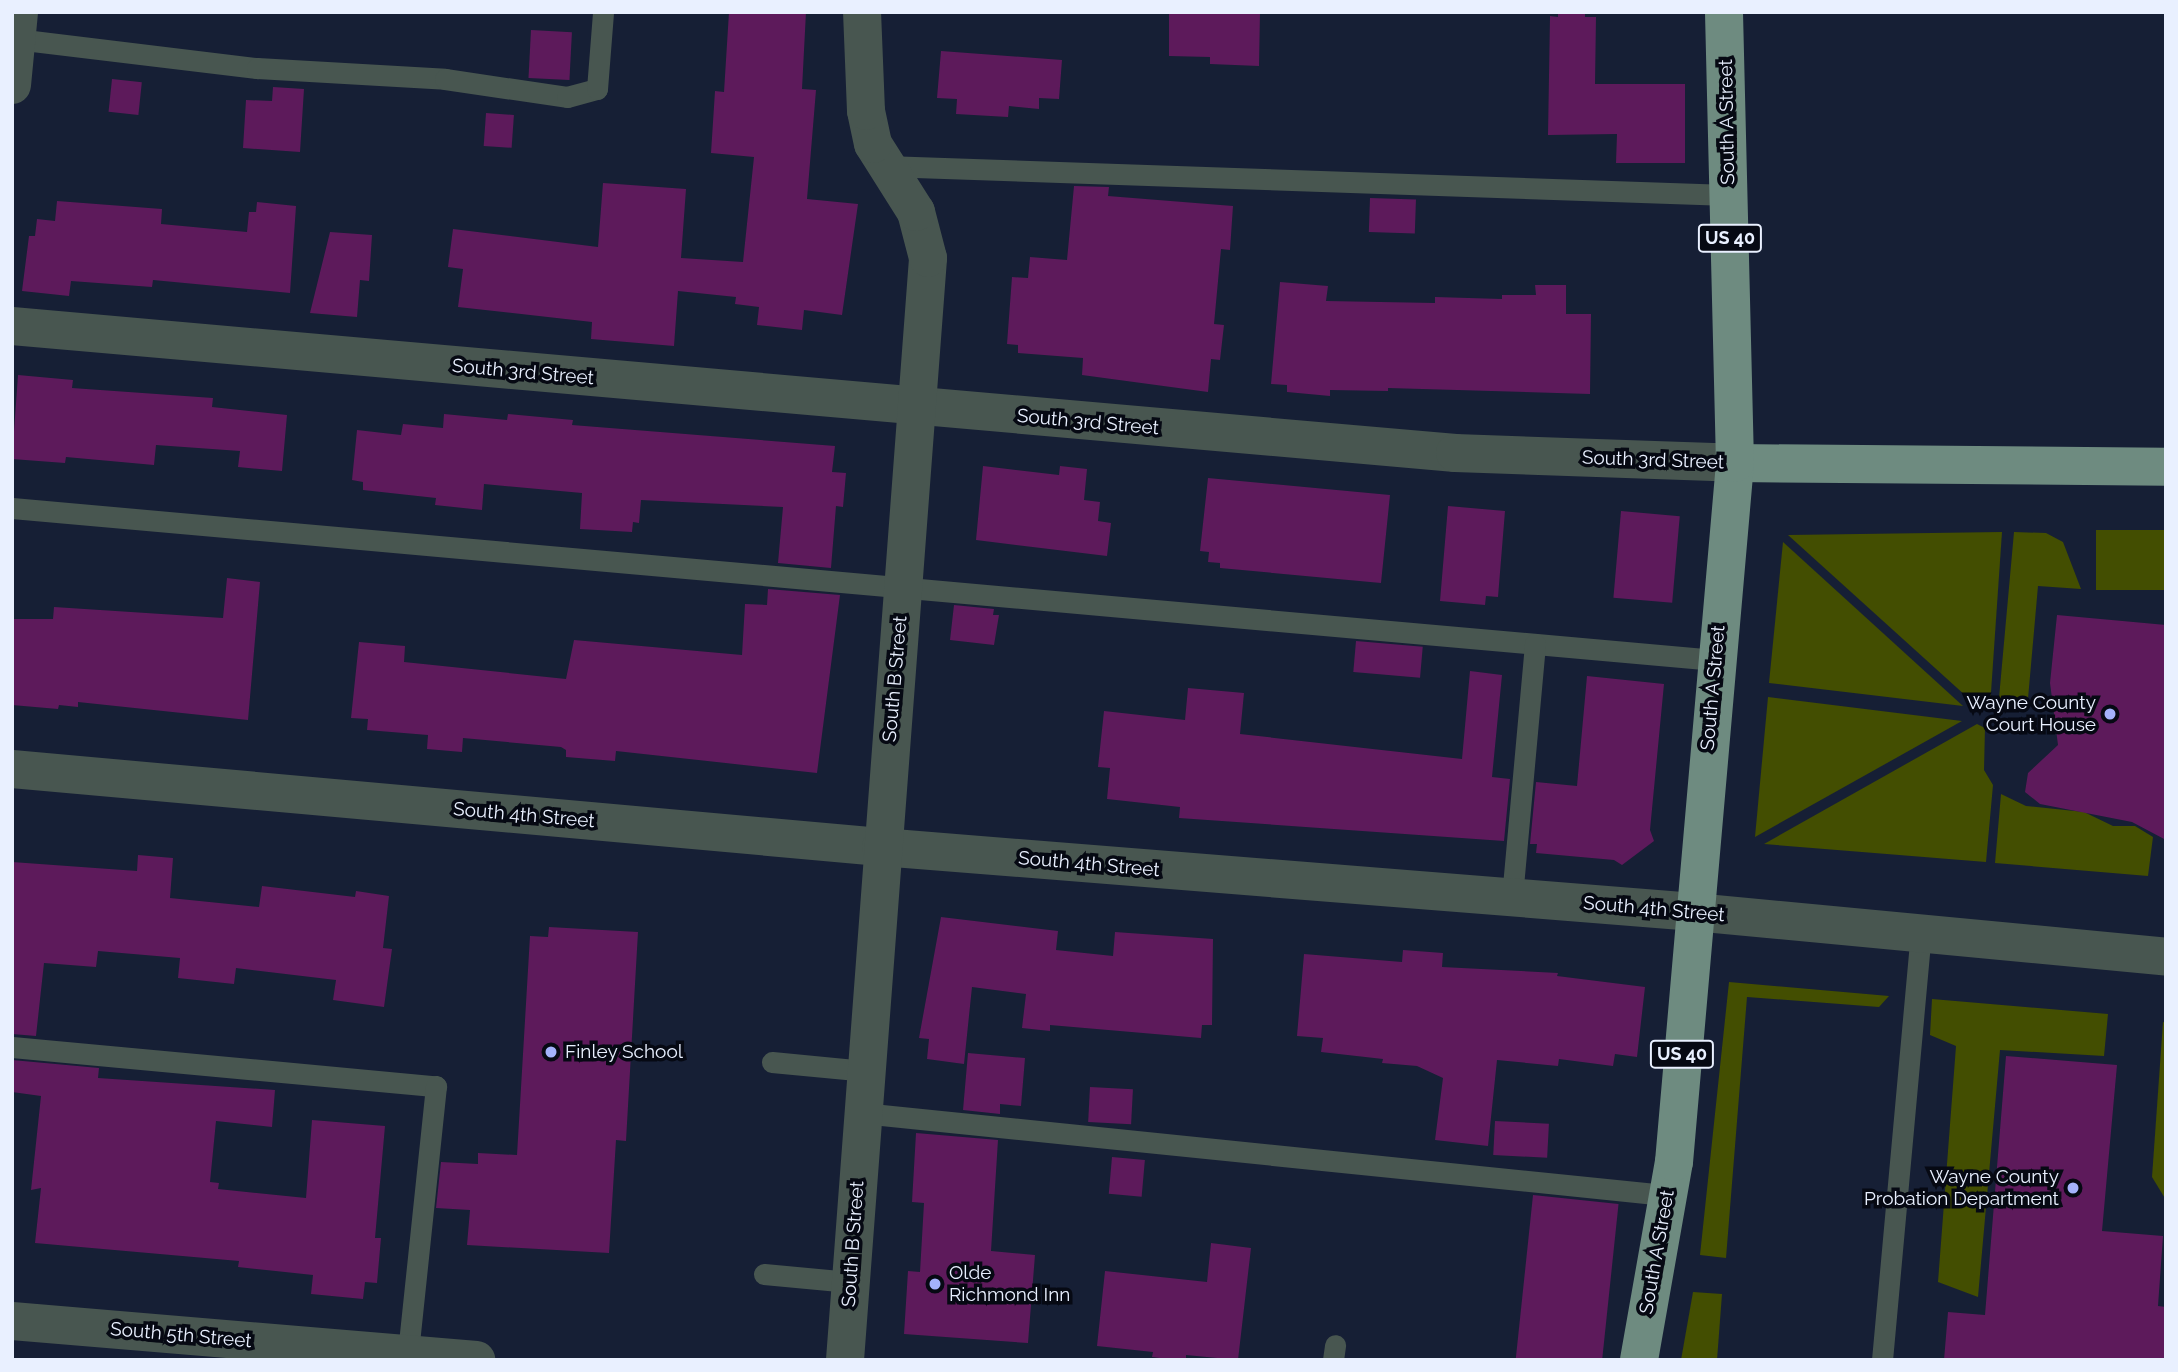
<!DOCTYPE html>
<style>
body{margin:0}
#map{position:relative;width:2178px;height:1372px;overflow:hidden;background:#161f35;font-family:Raleway,sans-serif}
div>[style]{position:absolute}
[style*='--x']{left:calc(var(--x)*1px);top:calc(var(--y)*1px);width:calc(var(--w)*1px);rotate:calc(var(--a)*1deg)}
.green>*{inset:0;background:#434e01;transform-origin:0 0}
.building>*{inset:0;background:#5d1a5b;transform-origin:0 0}
.lane>*{height:21px;margin:-10.5px;padding:0 10.5px;transform-origin:10.5px;border-radius:10.5px;background:#485650}
.street>*{height:38px;margin:-19px;padding:0 19px;transform-origin:19px;border-radius:19px;background:#485650}
.primary>*{height:38px;margin:-19px;padding:0 19px;transform-origin:19px;border-radius:19px;background:#6e8b80}
.dots>*{width:19px;height:19px;translate:-50% -50%;box-sizing:border-box;border:4px solid #060913;border-radius:50%}
span{translate:-50% -50%;white-space:nowrap;text-align:center;line-height:1.15;-webkit-text-stroke:7px #060913;paint-order:stroke}
.shield-label span{padding:2px 5px;background:#060913;border:2px solid;border-radius:5px;-webkit-text-stroke-width:0}
.shield-label{font-size:18px;color:#e9f0ff;font-weight:700}
.street-label{font-size:19px;color:#e9f0ff}
.poi-label{font-size:19px;color:#e9f0ff}
.right{translate:-100% -50%;text-align:right}
.left{translate:0 -50%;text-align:left}
.frame{position:absolute;inset:0;border:14px solid #e9f0ff;pointer-events:none}
</style>
<div id="map">
<div class="green">
<div style="left:2096px;top:530px;width:70px;height:60px"></div>
<div style="clip-path:polygon(2002px 532px,1990px 707px,1977px 706px,1788px 535px)"></div>
<div style="clip-path:polygon(2014px 532px,2046px 533px,2063px 542px,2081px 589px,2038px 586px,2027px 710px,1998px 709px)"></div>
<div style="clip-path:polygon(1783px 542px,1963px 706px,1769px 683px)"></div>
<div style="clip-path:polygon(1768px 697px,1962px 721px,1755px 837px)"></div>
<div style="clip-path:polygon(1977px 724px,1985px 728px,1984px 770px,1993px 785px,1986px 862px,1764px 844px)"></div>
<div style="clip-path:polygon(2001px 794px,2026px 806px,2084px 812px,2113px 826px,2135px 826px,2153px 837px,2148px 876px,1995px 863px)"></div>
<div style="clip-path:polygon(1729px 982px,1889px 996px,1879px 1007px,1747px 997px,1726px 1258px,1700px 1255px)"></div>
<div style="clip-path:polygon(1932px 999px,2108px 1014px,2104px 1056px,2000px 1050px,1978px 1297px,1938px 1282px,1956px 1046px,1930px 1035px)"></div>
<div style="clip-path:polygon(2163px 1022px,2166px 1023px,2166px 1200px,2152px 1177px)"></div>
<div style="clip-path:polygon(1693px 1292px,1722px 1294px,1717px 1360px,1681px 1360px)"></div>
</div>
<div class="building">
<div style="clip-path:polygon(729px 12px,806px 12px,802px 89px,816px 90px,807px 199px,858px 204px,842px 315px,804px 310px,802px 330px,757px 325px,759px 307px,735px 304px,736px 297px,678px 291px,674px 346px,591px 339px,592px 322px,458px 307px,463px 269px,448px 267px,453px 229px,598px 247px,603px 183px,686px 189px,681px 258px,743px 262px,754px 157px,711px 153px,715px 91px,724px 92px)"></div>
<div style="clip-path:polygon(1169px 12px,1260px 12px,1259px 66px,1210px 64px,1210px 57px,1169px 56px)"></div>
<div style="clip-path:polygon(1558px 12px,1585px 12px,1585px 17px,1596px 17px,1595px 84px,1685px 84px,1685px 163px,1616px 163px,1617px 134px,1548px 135px,1550px 16px,1558px 17px)"></div>
<div style="left:531px;top:30px;width:41px;height:48px;rotate:3deg"></div>
<div style="clip-path:polygon(941px 51px,1062px 60px,1059px 99px,1039px 98px,1039px 109px,1009px 106px,1008px 117px,956px 114px,957px 99px,937px 98px)"></div>
<div style="left:112px;top:79px;width:30px;height:33px;rotate:6deg"></div>
<div style="clip-path:polygon(273px 87px,304px 89px,300px 152px,243px 148px,246px 100px,272px 101px)"></div>
<div style="left:486px;top:113px;width:28px;height:33px;rotate:4deg"></div>
<div style="clip-path:polygon(1074px 186px,1109px 187px,1108px 196px,1233px 206px,1230px 250px,1221px 249px,1214px 324px,1224px 325px,1220px 360px,1211px 359px,1208px 392px,1082px 375px,1083px 358px,1018px 353px,1018px 345px,1007px 344px,1012px 277px,1028px 278px,1030px 257px,1067px 260px)"></div>
<div style="left:1370px;top:198px;width:46px;height:34px;rotate:2deg"></div>
<div style="clip-path:polygon(57px 201px,162px 209px,161px 224px,247px 232px,249px 212px,256px 212px,257px 202px,296px 206px,290px 293px,153px 280px,152px 287px,71px 281px,69px 296px,22px 291px,29px 236px,35px 236px,37px 219px,55px 221px)"></div>
<div style="clip-path:polygon(330px 232px,372px 235px,369px 281px,360px 280px,357px 317px,310px 313px)"></div>
<div style="clip-path:polygon(1280px 282px,1328px 286px,1326px 301px,1435px 303px,1435px 297px,1502px 299px,1502px 295px,1536px 295px,1535px 285px,1566px 285px,1566px 314px,1591px 314px,1590px 394px,1388px 388px,1388px 391px,1330px 390px,1330px 396px,1287px 392px,1287px 385px,1271px 384px)"></div>
<div style="clip-path:polygon(18px 375px,73px 380px,72px 388px,213px 398px,212px 407px,287px 415px,282px 471px,238px 467px,240px 451px,156px 445px,154px 465px,66px 457px,65px 463px,12px 459px)"></div>
<div style="clip-path:polygon(444px 414px,507px 420px,508px 414px,573px 420px,572px 425px,835px 446px,832px 472px,846px 473px,843px 507px,836px 506px,831px 568px,778px 563px,783px 507px,641px 500px,639px 523px,633px 522px,632px 532px,580px 529px,582px 493px,484px 484px,482px 510px,435px 505px,436px 498px,363px 490px,363px 482px,352px 480px,357px 430px,401px 435px,403px 424px,443px 428px)"></div>
<div style="clip-path:polygon(983px 466px,1059px 475px,1060px 466px,1087px 469px,1084px 500px,1100px 502px,1098px 521px,1111px 523px,1107px 556px,976px 540px)"></div>
<div style="clip-path:polygon(1208px 478px,1390px 495px,1381px 583px,1220px 568px,1220px 563px,1208px 562px,1209px 552px,1200px 551px)"></div>
<div style="clip-path:polygon(1448px 506px,1505px 511px,1498px 597px,1486px 596px,1485px 605px,1440px 601px)"></div>
<div style="left:1621px;top:511px;width:59px;height:87px;rotate:5deg"></div>
<div style="clip-path:polygon(227px 578px,260px 582px,248px 720px,78px 702px,78px 707px,59px 705px,58px 709px,12px 705px,12px 619px,53px 619px,54px 607px,223px 618px)"></div>
<div style="clip-path:polygon(768px 589px,840px 595px,817px 773px,616px 751px,615px 761px,566px 757px,566px 750px,561px 747px,463px 738px,462px 752px,427px 749px,428px 735px,367px 730px,368px 719px,351px 718px,359px 642px,405px 646px,404px 662px,566px 679px,574px 640px,742px 655px,745px 604px,767px 605px)"></div>
<div style="clip-path:polygon(954px 605px,994px 609px,993px 615px,999px 615px,994px 645px,950px 640px)"></div>
<div style="clip-path:polygon(2057px 615px,2166px 625px,2166px 840px,2132px 822px,2040px 804px,2025px 792px,2028px 773px,2058px 745px,2050px 683px)"></div>
<div style="left:1356px;top:641px;width:67px;height:31px;rotate:5deg"></div>
<div style="clip-path:polygon(1470px 671px,1502px 675px,1492px 777px,1510px 779px,1504px 841px,1179px 818px,1180px 807px,1107px 799px,1110px 768px,1098px 767px,1104px 711px,1185px 720px,1188px 688px,1244px 693px,1240px 734px,1462px 759px)"></div>
<div style="clip-path:polygon(1587px 676px,1664px 684px,1650px 830px,1654px 841px,1622px 865px,1614px 860px,1536px 853px,1537px 844px,1530px 844px,1536px 782px,1577px 786px)"></div>
<div style="clip-path:polygon(138px 855px,173px 858px,170px 898px,259px 907px,262px 886px,355px 897px,356px 891px,389px 896px,383px 948px,392px 949px,384px 1007px,333px 1000px,336px 980px,236px 968px,234px 984px,178px 978px,180px 958px,98px 951px,96px 967px,44px 963px,36px 1036px,12px 1034px,12px 862px,137px 871px)"></div>
<div style="clip-path:polygon(941px 917px,1058px 931px,1056px 950px,1113px 956px,1115px 932px,1213px 939px,1212px 1025px,1202px 1025px,1201px 1038px,1050px 1025px,1050px 1031px,1022px 1028px,1026px 994px,972px 987px,964px 1064px,927px 1059px,929px 1039px,919px 1038px)"></div>
<div style="clip-path:polygon(549px 927px,638px 932px,626px 1141px,616px 1140px,609px 1253px,467px 1245px,470px 1210px,436px 1208px,441px 1162px,478px 1164px,478px 1153px,517px 1155px,530px 936px,548px 937px)"></div>
<div style="clip-path:polygon(1403px 950px,1443px 953px,1442px 967px,1558px 973px,1557px 976px,1645px 987px,1637px 1057px,1615px 1054px,1613px 1066px,1559px 1059px,1558px 1066px,1497px 1060px,1488px 1146px,1435px 1140px,1443px 1078px,1417px 1066px,1382px 1063px,1383px 1059px,1321px 1052px,1323px 1038px,1297px 1036px,1304px 954px,1402px 962px)"></div>
<div style="clip-path:polygon(968px 1053px,1025px 1058px,1021px 1106px,1000px 1104px,1000px 1114px,963px 1110px)"></div>
<div style="clip-path:polygon(2006px 1056px,2117px 1065px,2102px 1231px,2163px 1236px,2158px 1306px,2166px 1307px,2166px 1360px,1944px 1360px,1948px 1312px,1985px 1315px)"></div>
<div style="clip-path:polygon(12px 1060px,99px 1068px,98px 1078px,275px 1090px,272px 1127px,216px 1121px,210px 1182px,219px 1183px,218px 1189px,306px 1198px,312px 1120px,385px 1126px,375px 1238px,381px 1238px,377px 1283px,365px 1282px,363px 1299px,311px 1294px,313px 1275px,238px 1267px,239px 1261px,35px 1243px,41px 1188px,31px 1190px,41px 1096px,12px 1092px)"></div>
<div style="left:1090px;top:1087px;width:43px;height:35px;rotate:3deg"></div>
<div style="left:1495px;top:1121px;width:54px;height:34px;rotate:3deg"></div>
<div style="clip-path:polygon(916px 1133px,998px 1140px,991px 1251px,1035px 1255px,1028px 1343px,904px 1334px,908px 1271px,920px 1272px,924px 1203px,912px 1202px)"></div>
<div style="left:1112px;top:1157px;width:33px;height:37px;rotate:5deg"></div>
<div style="left:1533px;top:1195px;width:86px;height:168px;rotate:6deg"></div>
<div style="clip-path:polygon(1211px 1243px,1251px 1248px,1238px 1360px,1186px 1355px,1186px 1360px,1174px 1360px,1152px 1357px,1153px 1352px,1097px 1346px,1105px 1271px,1207px 1282px)"></div>
</div>
<div class="lane">
<div style="--x:16;--y:39;--w:243;--a:6.9"></div>
<div style="--x:257;--y:68;--w:188;--a:3.3"></div>
<div style="--x:445;--y:79;--w:123;--a:8.4"></div>
<div style="--x:567;--y:97;--w:31;--a:-15"></div>
<div style="--x:597;--y:89;--w:77;--a:-85.5"></div>
<div style="--x:885;--y:166;--w:844;--a:1.97"></div>
<div style="--x:12;--y:508;--w:1710;--a:5.1"></div>
<div style="--x:1512;--y:897;--w:254;--a:-84.8"></div>
<div style="--x:12;--y:1047;--w:426;--a:5.3"></div>
<div style="--x:436;--y:1086;--w:269;--a:96"></div>
<div style="--x:772;--y:1062;--w:93;--a:5.5"></div>
<div style="--x:862;--y:1113;--w:807;--a:5.83"></div>
<div style="--x:764;--y:1274;--w:86;--a:5.3"></div>
<div style="--x:1333;--y:1360;--w:15;--a:-82"></div>
<div style="--x:1882;--y:1360;--w:428;--a:-84.8"></div>
</div>
<div class="street">
<div style="--x:12;--y:85;--w:73;--a:-84.5"></div>
<div style="--x:12;--y:326;--w:1449;--a:5.03"></div>
<div style="--x:1455;--y:453;--w:280;--a:2"></div>
<div style="--x:12;--y:769;--w:872;--a:5.13"></div>
<div style="--x:881;--y:847;--w:816;--a:4.57"></div>
<div style="--x:1694;--y:912;--w:474;--a:5.4"></div>
<div style="--x:12;--y:1321;--w:466;--a:4.8"></div>
<div style="--x:845;--y:1360;--w:1105;--a:-85.69"></div>
<div style="--x:928;--y:258;--w:48;--a:-104.6"></div>
<div style="--x:916;--y:212;--w:80;--a:-122.3"></div>
<div style="--x:873;--y:144;--w:34;--a:-102"></div>
<div style="--x:866;--y:111;--w:99;--a:-92.3"></div>
</div>
<div class="primary">
<div style="--x:1735;--y:463;--w:431;--a:0.5"></div>
<div style="--x:1639;--y:1360;--w:201;--a:-80"></div>
<div style="--x:1674;--y:1162;--w:702;--a:-85.01"></div>
<div style="--x:1735;--y:463;--w:451;--a:-91.4"></div>
</div>
<div class="dots">
<div style="left:2110px;top:714px;background:#a4b2fc"></div>
<div style="left:551px;top:1052px;background:#a4b2fc"></div>
<div style="left:2073px;top:1188px;background:#a4b2fc"></div>
<div style="left:935px;top:1284px;background:#a4b2fc"></div>
</div>
<div class="shield-label">
<span style="left:1730px;top:238px">US 40</span>
<span style="left:1682px;top:1054px">US 40</span>
</div>
<div class="street-label">
<span style="left:1727px;top:122px;rotate:-91deg">South A Street</span>
<span style="left:523px;top:372px;rotate:5deg">South 3rd Street</span>
<span style="left:1088px;top:422px;rotate:5deg">South 3rd Street</span>
<span style="left:1653px;top:460px;rotate:2deg">South 3rd Street</span>
<span style="left:895px;top:679px;rotate:-85deg">South B Street</span>
<span style="left:1713px;top:688px;rotate:-85deg">South A Street</span>
<span style="left:524px;top:815px;rotate:5deg">South 4th Street</span>
<span style="left:1089px;top:864px;rotate:5deg">South 4th Street</span>
<span style="left:1654px;top:909px;rotate:5deg">South 4th Street</span>
<span style="left:853px;top:1244px;rotate:-86deg">South B Street</span>
<span style="left:1657px;top:1252px;rotate:-80deg">South A Street</span>
<span style="left:181px;top:1335px;rotate:5deg">South 5th Street</span>
</div>
<div class="poi-label">
<span class="right" style="left:2096px;top:714px">Wayne County<br>Court House</span>
<span class="left" style="left:565px;top:1052px">Finley School</span>
<span class="right" style="left:2059px;top:1188px">Wayne County<br>Probation Department</span>
<span class="left" style="left:949px;top:1284px">Olde<br>Richmond Inn</span>
</div>
<div class="frame"></div>
</div>
